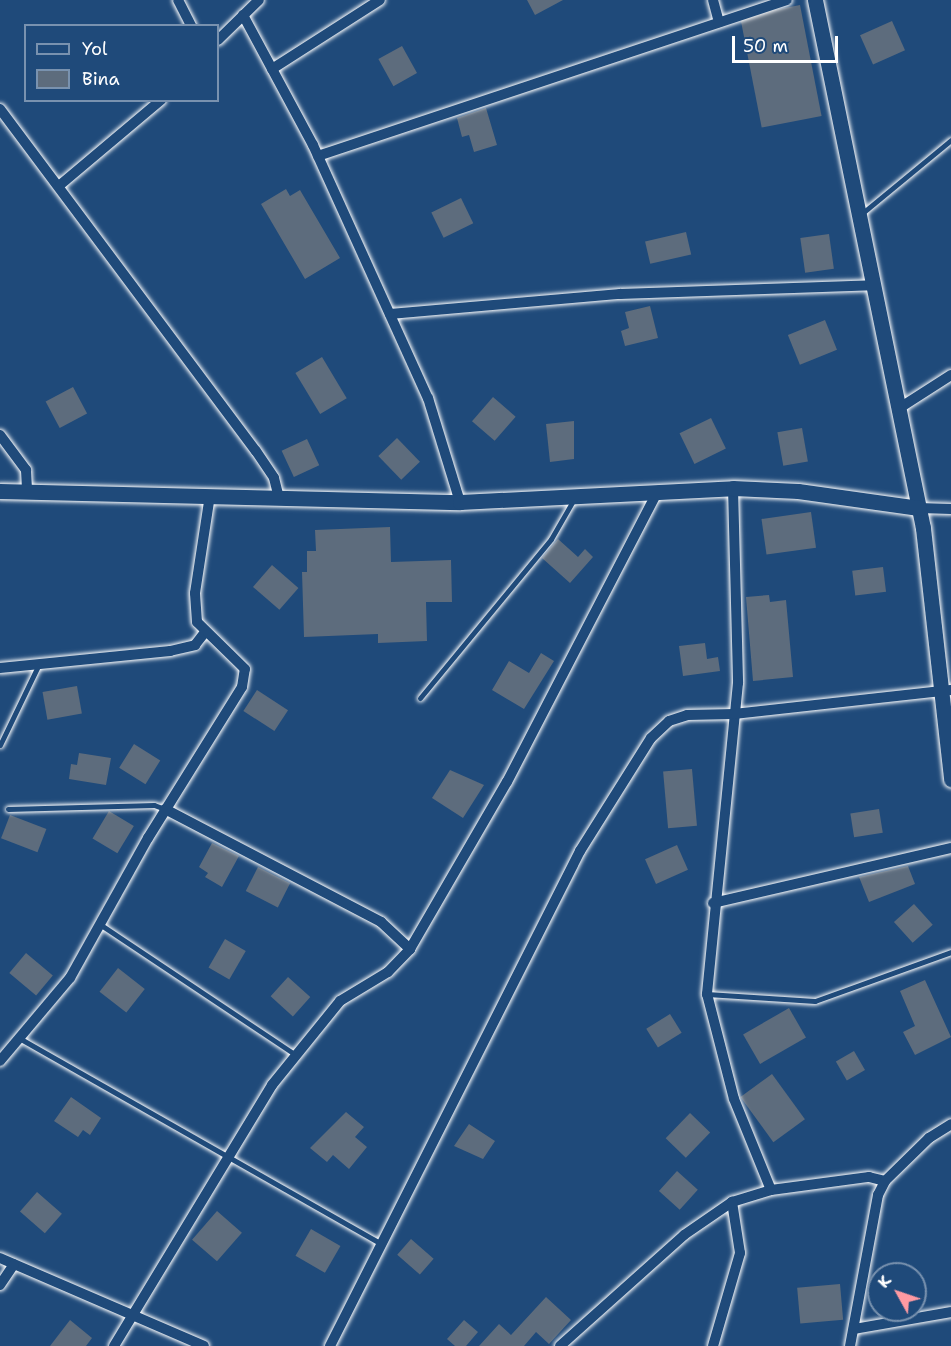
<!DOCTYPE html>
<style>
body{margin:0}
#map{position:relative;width:951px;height:1346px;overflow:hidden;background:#1f4a7a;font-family:"Shantell Sans",sans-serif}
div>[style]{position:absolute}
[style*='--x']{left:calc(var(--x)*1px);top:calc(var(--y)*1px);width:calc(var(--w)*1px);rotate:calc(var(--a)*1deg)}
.building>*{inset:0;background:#5d6c7d;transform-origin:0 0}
.roads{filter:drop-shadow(0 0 2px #fff) drop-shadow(0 0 2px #fff)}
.lane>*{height:5px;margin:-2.5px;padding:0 2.5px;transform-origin:2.5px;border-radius:2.5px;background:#1f4a7a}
.street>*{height:10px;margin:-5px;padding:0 5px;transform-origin:5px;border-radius:5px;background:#1f4a7a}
.secondary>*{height:15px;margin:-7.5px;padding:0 7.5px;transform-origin:7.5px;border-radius:7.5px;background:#1f4a7a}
span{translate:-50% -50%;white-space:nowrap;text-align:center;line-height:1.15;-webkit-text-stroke:4.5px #1f4a7a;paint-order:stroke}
.legend{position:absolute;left:24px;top:24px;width:195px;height:78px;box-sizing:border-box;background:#1f4a7a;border:2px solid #7992af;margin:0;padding:8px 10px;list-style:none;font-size:18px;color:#fff}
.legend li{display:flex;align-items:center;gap:12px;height:30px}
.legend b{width:30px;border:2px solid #7992af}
.north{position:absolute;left:867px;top:1262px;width:60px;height:60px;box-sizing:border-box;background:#1f4a7a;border:2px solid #7992af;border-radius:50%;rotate:310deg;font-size:16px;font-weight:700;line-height:24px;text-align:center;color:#fff}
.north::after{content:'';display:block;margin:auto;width:21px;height:27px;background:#ff9aa2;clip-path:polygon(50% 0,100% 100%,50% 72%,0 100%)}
.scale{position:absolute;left:732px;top:36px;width:106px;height:27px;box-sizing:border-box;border:3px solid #fff;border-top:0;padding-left:8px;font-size:18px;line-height:21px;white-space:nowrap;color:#fff;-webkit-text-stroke:4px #1f4a7a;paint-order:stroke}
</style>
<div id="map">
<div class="building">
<div style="clip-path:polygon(527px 0,563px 0,535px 15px)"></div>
<div style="left:800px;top:5px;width:113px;height:61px;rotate:79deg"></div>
<div style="left:892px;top:21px;width:32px;height:35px;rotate:66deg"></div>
<div style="left:402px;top:46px;width:31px;height:27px;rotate:61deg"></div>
<div style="clip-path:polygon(486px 108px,497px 145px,474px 152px,469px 135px,462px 137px,457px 118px)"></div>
<div style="clip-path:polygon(286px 189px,290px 196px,300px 190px,340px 258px,305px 279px,261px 204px)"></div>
<div style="left:461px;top:198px;width:28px;height:33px;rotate:64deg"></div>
<div style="left:686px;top:232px;width:23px;height:42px;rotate:77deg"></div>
<div style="left:829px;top:234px;width:35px;height:29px;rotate:82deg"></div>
<div style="clip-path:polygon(650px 306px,658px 338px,625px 346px,621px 331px,629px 328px,625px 312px)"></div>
<div style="left:825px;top:320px;width:32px;height:40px;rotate:68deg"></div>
<div style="left:322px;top:357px;width:48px;height:31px;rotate:59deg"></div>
<div style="left:73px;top:387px;width:30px;height:31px;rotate:62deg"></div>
<div style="left:493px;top:397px;width:30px;height:32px;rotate:41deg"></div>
<div style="left:711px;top:418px;width:34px;height:35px;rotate:64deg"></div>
<div style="clip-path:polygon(574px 421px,574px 459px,550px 462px,546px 424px)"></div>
<div style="left:802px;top:428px;width:34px;height:25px;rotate:80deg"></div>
<div style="left:397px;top:438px;width:33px;height:26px;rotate:46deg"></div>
<div style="left:307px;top:439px;width:29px;height:28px;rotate:65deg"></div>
<div style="left:811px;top:512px;width:36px;height:50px;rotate:82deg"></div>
<div style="clip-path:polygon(390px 527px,391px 562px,451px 560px,452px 602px,426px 602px,427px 641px,378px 643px,378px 634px,304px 637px,302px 572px,307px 572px,307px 551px,316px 551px,315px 530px)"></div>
<div style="clip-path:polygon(558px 539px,578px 557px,585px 549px,593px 557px,570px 583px,542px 558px)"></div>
<div style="left:272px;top:565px;width:35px;height:29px;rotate:41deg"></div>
<div style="left:883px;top:567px;width:25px;height:31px;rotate:83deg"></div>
<div style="clip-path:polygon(769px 595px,770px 602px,786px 600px,793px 677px,753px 681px,746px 597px)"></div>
<div style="clip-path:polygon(705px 643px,707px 659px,718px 657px,720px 671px,683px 676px,679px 646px)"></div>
<div style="clip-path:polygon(541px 653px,554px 661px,524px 709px,492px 690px,509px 661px,529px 673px)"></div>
<div style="left:77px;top:686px;width:28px;height:35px;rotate:80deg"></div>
<div style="left:257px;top:690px;width:37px;height:25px;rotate:33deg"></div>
<div style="left:134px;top:744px;width:31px;height:28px;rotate:32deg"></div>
<div style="clip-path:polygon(79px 753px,111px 758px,106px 785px,69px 779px,71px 764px,77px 765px)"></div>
<div style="left:692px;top:769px;width:57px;height:29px;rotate:85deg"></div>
<div style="clip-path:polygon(450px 770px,484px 785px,463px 818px,432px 798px)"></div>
<div style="left:879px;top:809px;width:24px;height:29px;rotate:81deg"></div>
<div style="left:109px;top:811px;width:29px;height:32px;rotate:31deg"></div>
<div style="left:10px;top:815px;width:39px;height:25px;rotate:21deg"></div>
<div style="clip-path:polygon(212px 843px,239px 856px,222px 887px,205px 877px,208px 873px,199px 867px)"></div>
<div style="left:677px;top:845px;width:27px;height:35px;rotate:66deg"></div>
<div style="clip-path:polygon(908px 866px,915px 884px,869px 902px,859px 877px)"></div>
<div style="left:258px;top:867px;width:36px;height:27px;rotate:27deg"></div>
<div style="left:914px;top:904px;width:28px;height:27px;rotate:48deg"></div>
<div style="left:225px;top:939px;width:24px;height:33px;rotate:30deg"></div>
<div style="left:26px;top:953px;width:35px;height:26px;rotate:40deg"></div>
<div style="left:118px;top:968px;width:34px;height:30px;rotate:38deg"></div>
<div style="left:288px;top:977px;width:30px;height:26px;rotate:42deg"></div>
<div style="clip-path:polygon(925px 980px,951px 1037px,915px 1055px,903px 1032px,915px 1026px,900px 991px)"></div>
<div style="left:789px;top:1008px;width:34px;height:53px;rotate:60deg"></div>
<div style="left:670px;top:1014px;width:22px;height:28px;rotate:58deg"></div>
<div style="left:854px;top:1051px;width:22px;height:21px;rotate:60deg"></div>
<div style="left:772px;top:1074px;width:56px;height:39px;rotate:54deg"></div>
<div style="clip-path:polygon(71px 1097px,101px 1118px,90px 1135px,83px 1130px,78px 1137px,54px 1121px)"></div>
<div style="clip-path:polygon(346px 1112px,364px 1127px,355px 1137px,367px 1147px,349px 1169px,333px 1155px,327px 1162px,310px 1148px)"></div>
<div style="left:690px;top:1113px;width:28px;height:35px;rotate:44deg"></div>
<div style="clip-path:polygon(469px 1124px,495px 1141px,483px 1159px,454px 1146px)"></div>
<div style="left:677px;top:1171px;width:28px;height:27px;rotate:42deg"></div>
<div style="left:37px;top:1192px;width:33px;height:26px;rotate:41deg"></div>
<div style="left:217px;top:1211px;width:33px;height:38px;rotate:41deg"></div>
<div style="left:311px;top:1229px;width:34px;height:31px;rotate:30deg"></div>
<div style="left:411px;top:1239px;width:30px;height:21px;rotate:41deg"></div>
<div style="left:840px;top:1284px;width:36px;height:43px;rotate:85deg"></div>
<div style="clip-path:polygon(546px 1297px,571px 1320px,549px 1344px,536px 1332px,524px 1346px,479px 1346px,499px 1324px,511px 1335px)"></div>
<div style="clip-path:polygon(70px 1320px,92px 1338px,86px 1346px,50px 1346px)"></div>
<div style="clip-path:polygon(464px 1320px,478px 1332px,466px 1346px,455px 1346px,447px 1339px)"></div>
</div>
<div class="roads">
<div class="lane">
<div style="--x:860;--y:215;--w:118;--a:-39.5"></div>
<div style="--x:420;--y:698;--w:206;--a:-50.5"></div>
<div style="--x:551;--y:539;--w:46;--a:-60.1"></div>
<div style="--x:0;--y:745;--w:90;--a:-64.3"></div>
<div style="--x:8;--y:809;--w:146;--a:-1.6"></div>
<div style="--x:154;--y:805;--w:12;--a:20"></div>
<div style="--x:101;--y:925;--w:234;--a:33.7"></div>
<div style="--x:707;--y:994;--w:108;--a:3.7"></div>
<div style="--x:815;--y:1001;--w:145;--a:-19.8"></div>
<div style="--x:19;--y:1038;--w:417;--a:29.6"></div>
</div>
<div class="street">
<div style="--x:178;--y:0;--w:29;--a:63"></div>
<div style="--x:713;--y:0;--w:23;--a:75"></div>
<div style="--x:243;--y:15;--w:148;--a:61.7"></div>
<div style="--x:313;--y:145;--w:278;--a:65.6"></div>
<div style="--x:428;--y:398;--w:109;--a:72.9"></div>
<div style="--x:218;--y:40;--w:57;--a:-44.3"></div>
<div style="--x:272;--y:69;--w:128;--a:-32.6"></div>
<div style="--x:0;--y:109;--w:427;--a:53.2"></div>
<div style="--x:256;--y:451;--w:32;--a:56"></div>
<div style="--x:274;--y:478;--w:21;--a:76"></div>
<div style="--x:318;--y:156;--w:494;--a:-18.4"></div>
<div style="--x:60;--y:185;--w:132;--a:-40.1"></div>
<div style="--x:390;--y:314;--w:231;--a:-5"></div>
<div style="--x:620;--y:294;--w:253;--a:-2"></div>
<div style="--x:898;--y:409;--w:63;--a:-32.7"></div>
<div style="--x:0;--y:435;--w:44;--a:53.4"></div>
<div style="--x:26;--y:470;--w:21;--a:87"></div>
<div style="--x:733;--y:488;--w:195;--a:88.5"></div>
<div style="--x:738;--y:683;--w:313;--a:95.7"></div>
<div style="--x:707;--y:994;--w:108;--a:75.6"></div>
<div style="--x:734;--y:1099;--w:98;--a:67.9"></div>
<div style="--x:919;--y:508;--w:32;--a:2"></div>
<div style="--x:0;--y:668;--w:171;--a:-5.7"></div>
<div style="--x:170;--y:651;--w:26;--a:-13"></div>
<div style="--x:195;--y:645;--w:16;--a:-52"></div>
<div style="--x:165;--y:809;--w:244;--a:27.6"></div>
<div style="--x:381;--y:922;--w:40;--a:43"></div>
<div style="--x:713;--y:903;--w:244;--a:-13"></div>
<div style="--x:0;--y:1061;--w:109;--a:-49.9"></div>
<div style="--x:70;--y:978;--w:160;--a:-60.9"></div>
<div style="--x:148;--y:838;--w:178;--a:-58.1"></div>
<div style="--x:242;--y:687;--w:18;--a:-81"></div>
<div style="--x:245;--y:669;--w:67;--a:-135.6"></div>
<div style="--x:197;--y:622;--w:29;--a:-94"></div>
<div style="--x:195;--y:593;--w:99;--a:-81.3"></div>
<div style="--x:0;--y:1258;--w:222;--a:23.3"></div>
<div style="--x:0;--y:1285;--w:25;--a:-56"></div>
<div style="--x:854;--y:1329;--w:98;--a:-9.9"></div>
<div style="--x:114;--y:1346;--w:305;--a:-58.8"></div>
<div style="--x:272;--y:1085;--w:108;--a:-51"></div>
<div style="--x:340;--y:1001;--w:56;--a:-31.1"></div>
<div style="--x:388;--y:972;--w:32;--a:-46"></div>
<div style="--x:410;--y:949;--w:193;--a:-59.9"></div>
<div style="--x:507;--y:782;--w:328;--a:-62.6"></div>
<div style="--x:330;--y:1346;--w:555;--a:-63.2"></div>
<div style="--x:580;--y:851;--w:133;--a:-57.9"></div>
<div style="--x:651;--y:738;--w:25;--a:-43"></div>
<div style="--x:669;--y:721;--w:19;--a:-18"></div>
<div style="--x:687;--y:715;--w:47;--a:-1.2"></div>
<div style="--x:734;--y:714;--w:218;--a:-6.3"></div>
<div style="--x:560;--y:1346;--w:166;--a:-41.8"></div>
<div style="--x:684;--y:1235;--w:58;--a:-34.5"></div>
<div style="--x:732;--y:1202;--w:41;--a:-17.1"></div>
<div style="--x:771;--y:1190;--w:99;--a:-7.6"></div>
<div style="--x:869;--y:1177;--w:16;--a:14"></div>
<div style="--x:713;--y:1346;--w:97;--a:-73.8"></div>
<div style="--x:740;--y:1253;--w:52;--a:-98.9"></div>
<div style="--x:850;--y:1346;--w:154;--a:-79.5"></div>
<div style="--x:878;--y:1195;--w:16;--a:-63"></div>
<div style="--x:885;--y:1181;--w:62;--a:-44.3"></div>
<div style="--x:929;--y:1138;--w:26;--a:-32"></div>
</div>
<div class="secondary">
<div style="--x:815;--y:0;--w:539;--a:78.44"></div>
<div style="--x:923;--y:528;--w:253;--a:83.6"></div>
<div style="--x:0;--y:491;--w:460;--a:1.4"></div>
<div style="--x:460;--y:502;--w:273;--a:-2.9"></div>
<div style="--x:733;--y:488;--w:65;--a:2.6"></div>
<div style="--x:798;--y:491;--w:122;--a:8"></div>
</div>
</div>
<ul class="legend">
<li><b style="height:8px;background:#1f4a7a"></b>Yol</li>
<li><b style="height:16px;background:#5d6c7d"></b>Bina</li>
</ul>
<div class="north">K</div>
<div class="scale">50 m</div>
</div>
